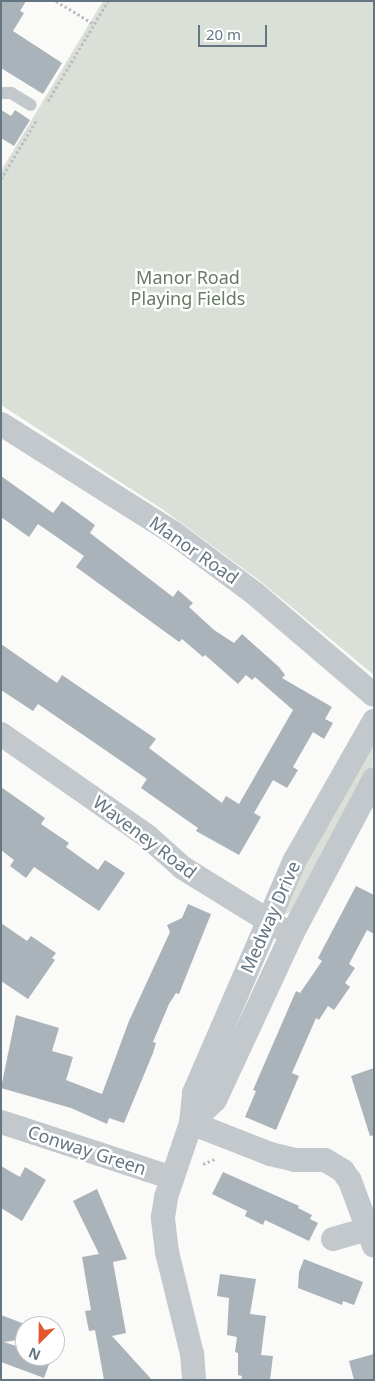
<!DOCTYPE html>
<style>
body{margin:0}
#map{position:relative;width:375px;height:1381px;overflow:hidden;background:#fafaf8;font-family:"Noto Sans",sans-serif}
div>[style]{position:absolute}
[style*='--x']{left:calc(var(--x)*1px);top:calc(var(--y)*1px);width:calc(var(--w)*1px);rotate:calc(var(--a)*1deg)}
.green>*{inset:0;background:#dadfd7}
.building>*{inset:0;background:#aab3b9}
.path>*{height:3px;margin-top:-1.5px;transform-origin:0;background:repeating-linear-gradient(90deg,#bbbfc2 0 2.5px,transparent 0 5px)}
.service>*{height:12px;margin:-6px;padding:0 6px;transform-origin:6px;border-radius:6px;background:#c3c8cc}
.minor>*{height:24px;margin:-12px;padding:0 12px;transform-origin:12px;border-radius:12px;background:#c3c8cc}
span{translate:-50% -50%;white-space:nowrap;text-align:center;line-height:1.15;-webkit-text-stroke:5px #fff;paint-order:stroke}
.park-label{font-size:18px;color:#687a64}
.street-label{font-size:18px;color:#657683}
.frame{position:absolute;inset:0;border:2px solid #657683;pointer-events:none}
.north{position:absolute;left:15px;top:1316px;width:50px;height:50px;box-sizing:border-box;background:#fff;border:1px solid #c1c8cd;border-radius:50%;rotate:203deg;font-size:14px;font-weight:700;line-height:20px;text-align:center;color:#657683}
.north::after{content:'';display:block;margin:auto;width:18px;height:22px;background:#e4572e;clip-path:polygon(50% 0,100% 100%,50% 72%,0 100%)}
.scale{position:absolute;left:198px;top:25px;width:69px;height:22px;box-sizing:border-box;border:2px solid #657683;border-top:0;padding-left:6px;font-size:15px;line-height:18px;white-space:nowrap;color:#657683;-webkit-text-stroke:4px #fff;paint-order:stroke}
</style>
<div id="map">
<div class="green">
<div style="clip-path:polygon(103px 1px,374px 1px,374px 675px,260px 581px,162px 509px,1px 405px,1px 171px)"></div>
<div style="clip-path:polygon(374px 746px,374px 763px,293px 911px,283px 915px,282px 905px,360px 763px)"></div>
</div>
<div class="building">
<div style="clip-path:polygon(1px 1px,26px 1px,20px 11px,24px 13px,13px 31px,62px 63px,43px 94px,1px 68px)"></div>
<div style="clip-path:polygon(1px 110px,11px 116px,15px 110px,30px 120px,14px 146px,1px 138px)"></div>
<div style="clip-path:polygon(1px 476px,53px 513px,62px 501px,95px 525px,90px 533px,173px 597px,178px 590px,193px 603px,189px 607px,214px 630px,234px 643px,242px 634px,279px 667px,285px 675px,282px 678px,332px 707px,325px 719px,333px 723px,324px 739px,313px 732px,293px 767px,298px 770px,287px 788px,273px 780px,254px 813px,261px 817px,239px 855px,196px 831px,198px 828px,141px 788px,147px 779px,108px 752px,38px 704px,33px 711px,1px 690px,1px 644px,57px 683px,62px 675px,156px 739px,149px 748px,222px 803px,226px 796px,239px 804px,293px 710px,255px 677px,252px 680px,246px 675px,238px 684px,205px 655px,203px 657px,182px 639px,179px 642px,76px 567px,84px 556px,38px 524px,29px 537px,1px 517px)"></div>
<div style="clip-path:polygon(1px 787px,45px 818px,41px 824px,69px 843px,66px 847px,98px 870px,105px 860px,125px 873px,99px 911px,34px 867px,26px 878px,10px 866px,14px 860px,1px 850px)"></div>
<div style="clip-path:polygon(356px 886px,374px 895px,374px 934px,367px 930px,349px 964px,355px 968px,345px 983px,350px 987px,334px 1010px,328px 1006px,319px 1020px,316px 1018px,292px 1073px,299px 1076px,276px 1130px,245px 1117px,256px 1091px,253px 1090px,296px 991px,300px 993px,322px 961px,318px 958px)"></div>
<div style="clip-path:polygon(188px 904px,211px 914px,179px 994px,176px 993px,169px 1004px,153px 1042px,156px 1043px,153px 1053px,124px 1123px,109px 1118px,107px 1124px,71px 1108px,1px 1088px,16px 1015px,59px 1028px,52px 1051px,73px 1057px,66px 1080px,102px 1094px,129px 1021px,170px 932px,167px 925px,182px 918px)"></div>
<div style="clip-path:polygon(1px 923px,27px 941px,31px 936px,56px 953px,52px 958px,55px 960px,28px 999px,1px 981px)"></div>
<div style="clip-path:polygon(374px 1068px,374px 1135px,370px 1136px,351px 1076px)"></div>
<div style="clip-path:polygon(1px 1166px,20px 1177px,25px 1167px,46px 1180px,22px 1221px,1px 1208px)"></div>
<div style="clip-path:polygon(223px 1172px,299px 1206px,298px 1208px,312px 1215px,310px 1219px,318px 1223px,309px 1241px,265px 1220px,263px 1225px,245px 1216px,247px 1211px,212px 1194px)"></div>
<div style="clip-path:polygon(97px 1189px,127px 1259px,113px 1262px,126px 1333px,112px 1336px,152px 1380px,104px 1380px,95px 1330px,89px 1331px,85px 1311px,91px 1310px,82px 1257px,99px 1254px,73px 1201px)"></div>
<div style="clip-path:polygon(304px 1259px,363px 1282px,354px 1305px,343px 1301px,342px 1305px,298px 1288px,299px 1272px)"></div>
<div style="clip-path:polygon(220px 1274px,256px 1279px,250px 1314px,266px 1316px,261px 1355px,273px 1356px,270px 1380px,241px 1380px,242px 1376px,238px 1375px,238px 1353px,235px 1352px,237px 1337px,227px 1335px,229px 1298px,217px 1296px)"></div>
<div style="clip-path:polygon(1px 1315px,30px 1326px,25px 1326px,25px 1339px,4px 1342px,25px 1349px,25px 1356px,51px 1359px,44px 1378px,1px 1362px)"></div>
<div style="clip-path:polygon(374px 1354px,374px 1380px,354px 1380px,349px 1361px)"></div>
</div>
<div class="path">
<div style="--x:56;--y:1;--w:44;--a:31.2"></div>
<div style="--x:48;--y:101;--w:117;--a:-59"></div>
<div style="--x:1;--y:179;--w:68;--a:-58.9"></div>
<div style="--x:203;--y:1164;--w:15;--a:-23"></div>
</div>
<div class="service">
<div style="--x:1;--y:93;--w:10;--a:0"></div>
<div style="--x:11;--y:93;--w:23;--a:31"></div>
</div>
<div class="minor">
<div style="--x:1;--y:424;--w:202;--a:32.3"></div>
<div style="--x:172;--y:532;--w:102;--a:36.6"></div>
<div style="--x:254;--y:593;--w:157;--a:40.4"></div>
<div style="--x:1;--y:734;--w:178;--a:34.9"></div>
<div style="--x:147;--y:836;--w:48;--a:41.6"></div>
<div style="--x:183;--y:868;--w:114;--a:31.7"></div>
<div style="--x:1;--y:1122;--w:180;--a:18.1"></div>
<div style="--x:191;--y:1123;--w:33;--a:-44"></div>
<div style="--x:215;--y:1100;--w:183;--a:-65.1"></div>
<div style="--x:292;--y:934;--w:175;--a:-62.1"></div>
<div style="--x:191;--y:1123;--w:85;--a:21.4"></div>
<div style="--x:270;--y:1154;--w:26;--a:13"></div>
<div style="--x:295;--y:1160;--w:30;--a:0"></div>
<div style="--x:325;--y:1160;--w:21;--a:31"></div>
<div style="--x:343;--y:1171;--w:12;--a:55"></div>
<div style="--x:350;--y:1181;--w:69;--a:69.7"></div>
<div style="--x:333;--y:1239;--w:36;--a:-16"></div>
<div style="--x:194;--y:1380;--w:26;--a:-94"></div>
<div style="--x:192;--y:1354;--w:105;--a:-103.8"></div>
<div style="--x:167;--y:1252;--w:35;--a:-97"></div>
<div style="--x:163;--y:1217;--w:20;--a:-81"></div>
<div style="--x:166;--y:1197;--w:78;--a:-71.3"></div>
<div style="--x:191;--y:1123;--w:30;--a:-84"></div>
<div style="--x:194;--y:1093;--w:254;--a:-66.6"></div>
<div style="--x:295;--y:860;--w:160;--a:-60.4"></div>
</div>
<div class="park-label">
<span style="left:188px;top:288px">Manor Road<br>Playing Fields</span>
</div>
<div class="street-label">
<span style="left:194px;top:550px;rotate:35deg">Manor Road</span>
<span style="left:145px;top:837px;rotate:37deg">Waveney Road</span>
<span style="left:270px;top:917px;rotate:-66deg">Medway Drive</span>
<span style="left:87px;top:1150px;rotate:18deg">Conway Green</span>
</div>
<div class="frame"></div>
<div class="north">N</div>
<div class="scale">20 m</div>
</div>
